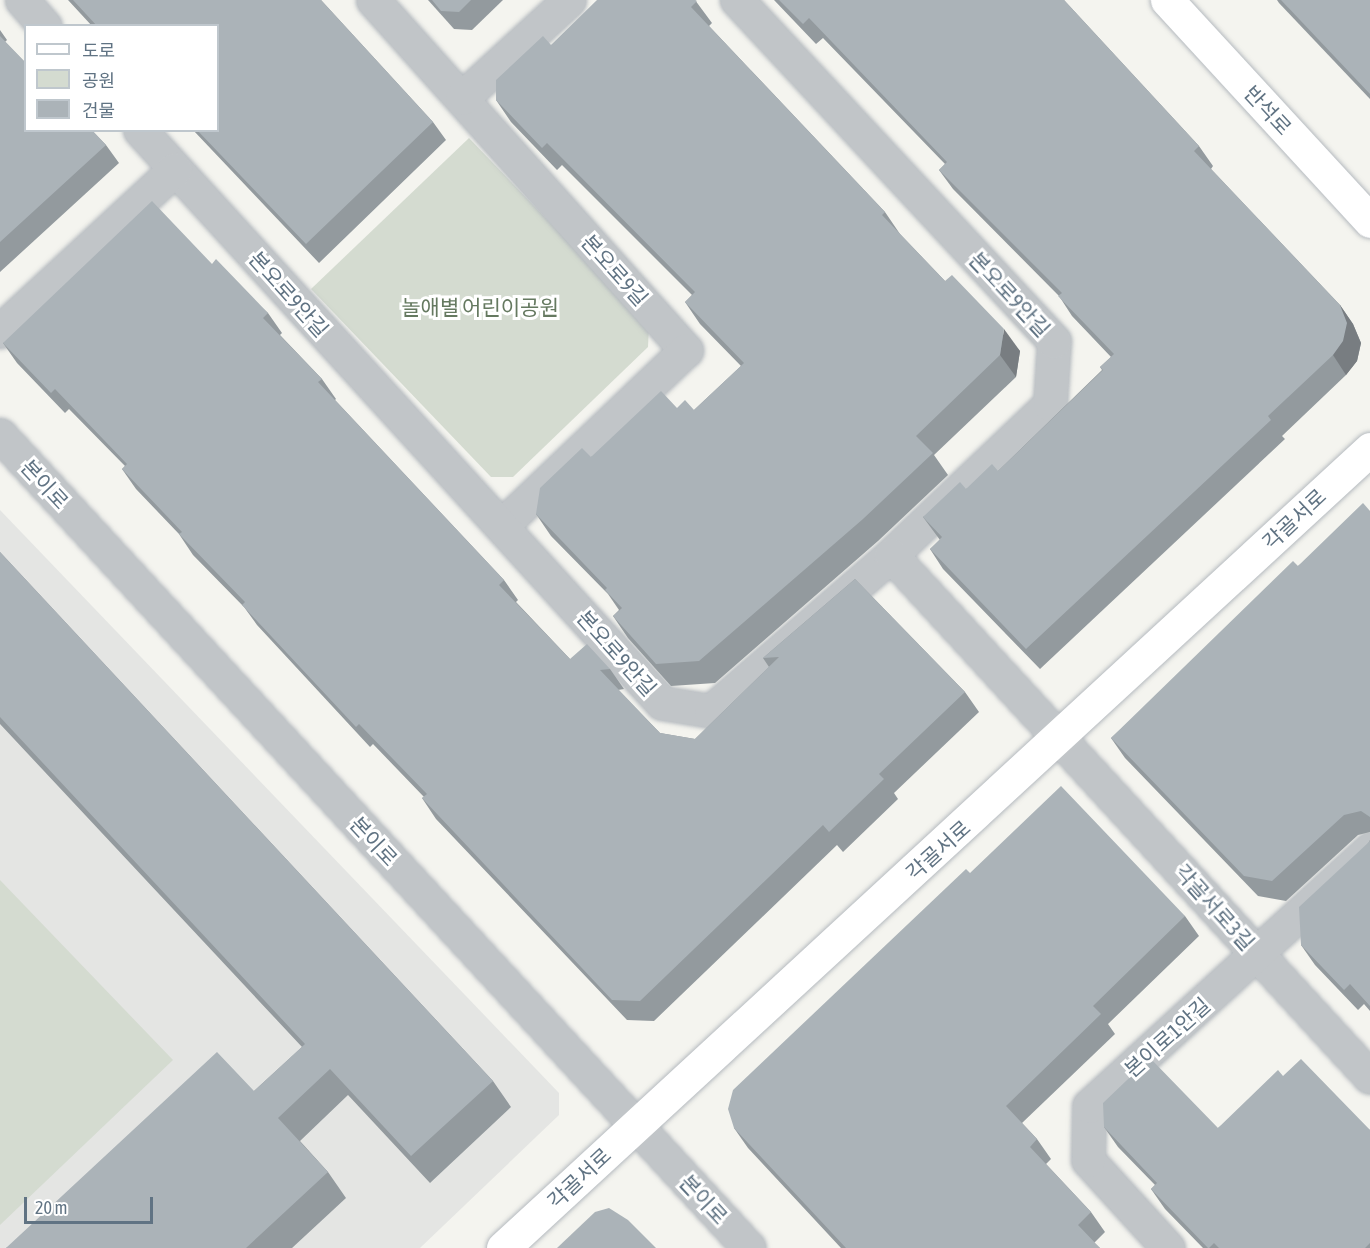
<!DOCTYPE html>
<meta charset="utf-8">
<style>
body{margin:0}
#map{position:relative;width:1370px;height:1248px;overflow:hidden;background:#f4f4ef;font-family:"Asap Condensed","Noto Sans KR",sans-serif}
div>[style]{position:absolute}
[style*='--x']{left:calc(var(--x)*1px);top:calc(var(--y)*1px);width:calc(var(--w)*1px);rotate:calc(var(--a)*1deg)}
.built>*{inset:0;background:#e4e5e3}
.green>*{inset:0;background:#d4dbd0}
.roads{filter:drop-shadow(0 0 2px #b5babf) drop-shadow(0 0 2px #b5babf)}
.street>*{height:33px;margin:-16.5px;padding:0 16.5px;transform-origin:16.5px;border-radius:16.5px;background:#c1c5c8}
.secondary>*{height:33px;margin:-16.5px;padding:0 16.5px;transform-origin:16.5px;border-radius:16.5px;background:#fff}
.wall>*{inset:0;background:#939a9e}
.shaded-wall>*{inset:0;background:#787d81}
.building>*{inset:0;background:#abb3b8}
span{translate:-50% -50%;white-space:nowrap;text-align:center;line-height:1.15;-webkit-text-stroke:6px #fff;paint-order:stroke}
.street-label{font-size:21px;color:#607383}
.park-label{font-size:21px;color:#657960}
.legend{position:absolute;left:24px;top:24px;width:195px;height:108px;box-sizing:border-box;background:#fff;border:2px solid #bfc7cd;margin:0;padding:8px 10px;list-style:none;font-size:18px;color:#607383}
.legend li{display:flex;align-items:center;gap:12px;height:30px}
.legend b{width:30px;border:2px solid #bfc7cd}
.scale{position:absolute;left:24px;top:1197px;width:129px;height:27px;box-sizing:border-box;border:3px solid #607383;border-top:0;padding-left:8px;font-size:18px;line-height:21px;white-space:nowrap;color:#607383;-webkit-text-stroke:4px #fff;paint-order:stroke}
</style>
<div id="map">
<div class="built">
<div style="clip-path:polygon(0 510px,559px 1093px,559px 1115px,420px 1248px,0 1248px)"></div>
</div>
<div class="green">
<div style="clip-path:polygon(469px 138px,649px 326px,648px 347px,513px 477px,491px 477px,311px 289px)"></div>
<div style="clip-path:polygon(0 880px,173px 1060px,0 1225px)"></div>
</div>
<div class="roads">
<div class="street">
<div style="--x:22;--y:0;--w:35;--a:49"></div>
<div style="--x:373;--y:0;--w:470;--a:48.2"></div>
<div style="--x:686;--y:350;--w:255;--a:136.4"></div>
<div style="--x:462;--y:98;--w:145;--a:-42.5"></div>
<div style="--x:140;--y:130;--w:775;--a:47.67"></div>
<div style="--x:662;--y:703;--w:50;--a:9.3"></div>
<div style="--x:711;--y:711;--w:238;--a:-40.9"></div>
<div style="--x:891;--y:555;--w:219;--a:-43.5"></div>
<div style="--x:1050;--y:404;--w:63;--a:-86.4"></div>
<div style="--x:1054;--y:341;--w:466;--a:-132.9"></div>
<div style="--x:0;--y:331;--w:238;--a:-42.8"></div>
<div style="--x:0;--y:435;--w:1105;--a:47.35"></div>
<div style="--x:891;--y:555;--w:708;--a:47.46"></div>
<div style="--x:1168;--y:1248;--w:119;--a:-132.3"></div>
<div style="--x:1088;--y:1160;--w:54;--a:-88.9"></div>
<div style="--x:1089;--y:1106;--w:381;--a:-42.4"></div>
</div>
<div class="secondary">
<div style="--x:1167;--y:0;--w:300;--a:47.4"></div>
<div style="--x:503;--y:1248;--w:1179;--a:-42.66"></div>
</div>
</div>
<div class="wall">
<div style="clip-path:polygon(68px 0,321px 0,433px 122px,446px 140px,319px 263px,193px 130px,218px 130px,218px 26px,92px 26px)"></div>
<div style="clip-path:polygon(428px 0,503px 0,472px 30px,454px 29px)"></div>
<div style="clip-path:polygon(695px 0,712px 23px,709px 26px,885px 212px,900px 234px,945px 281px,1020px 351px,1016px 377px,934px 455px,948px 475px,878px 541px,715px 683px,671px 686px,628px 638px,613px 616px,619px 610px,608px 594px,551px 536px,536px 514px,591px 457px,677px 408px,694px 410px,741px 366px,700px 324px,685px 302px,692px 295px,562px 165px,557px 170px,511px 122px,496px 100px,551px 45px)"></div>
<div style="clip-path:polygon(774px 0,1064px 0,1199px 146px,1213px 166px,1211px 169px,1340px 305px,1353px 324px,1361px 343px,1357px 361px,1346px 375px,1282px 436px,1285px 439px,1040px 669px,943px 569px,930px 549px,940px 540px,923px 517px,966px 489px,998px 471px,1102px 370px,1100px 367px,1111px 357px,1072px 316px,1059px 296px,953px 189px,939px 170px,945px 164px,823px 38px,816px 44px)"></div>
<div style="clip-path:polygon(1277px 0,1370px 0,1370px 99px,1279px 3px)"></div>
<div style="clip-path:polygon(0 30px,7px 40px,5px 42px,106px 145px,119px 163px,0 272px)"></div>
<div style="clip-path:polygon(212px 264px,268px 313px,282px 333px,280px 335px,322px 379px,336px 399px,335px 400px,504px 580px,518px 600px,516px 602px,570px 659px,610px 669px,624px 689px,618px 690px,660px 733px,695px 739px,769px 667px,763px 658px,855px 579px,965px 692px,979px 712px,894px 793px,898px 799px,843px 852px,837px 845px,654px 1021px,627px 1020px,436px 819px,422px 798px,424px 797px,373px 744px,370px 747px,257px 625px,244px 607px,193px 555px,179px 534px,136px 489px,122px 469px,125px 466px,69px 409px,65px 413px,17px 363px,3px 343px)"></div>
<div style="clip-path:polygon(1370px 511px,1370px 832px,1358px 835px,1286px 901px,1258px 896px,1125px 758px,1111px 738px,1298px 566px)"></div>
<div style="clip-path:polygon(0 552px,493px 1081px,511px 1107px,430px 1183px,348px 1095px,300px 1141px,328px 1172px,346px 1198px,292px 1248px,6px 1248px,254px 1091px,302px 1047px,0 724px)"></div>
<div style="clip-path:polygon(1370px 840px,1370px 1011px,1364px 1004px,1358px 1010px,1315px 965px,1301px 945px,1369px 842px)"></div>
<div style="clip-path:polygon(970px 873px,1185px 916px,1199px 936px,1108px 1024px,1115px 1034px,1022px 1123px,1037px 1139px,1051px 1159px,1046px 1164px,1091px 1212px,1105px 1232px,1094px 1243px,1100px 1248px,841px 1248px,748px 1148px,734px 1128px)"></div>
<div style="clip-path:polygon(1283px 1076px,1370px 1130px,1370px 1248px,1203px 1248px,1165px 1209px,1151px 1189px,1155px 1185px,1118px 1147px,1104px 1127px,1218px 1128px)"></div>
</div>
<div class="shaded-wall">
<div style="clip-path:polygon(1340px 305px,1353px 324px,1361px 343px,1357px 361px,1346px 375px,1333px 355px)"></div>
<div style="clip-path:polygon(1004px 329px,1020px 351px,1016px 377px,1000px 355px)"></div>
</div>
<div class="building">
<div style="clip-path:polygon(73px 0,321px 0,433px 122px,306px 244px,197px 130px,218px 130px,218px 26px,97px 26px)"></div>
<div style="clip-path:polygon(432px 0,471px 0,459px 12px,441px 11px)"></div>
<div style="clip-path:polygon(597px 0,695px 0,697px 1px,691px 7px,885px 212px,882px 215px,945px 281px,952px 275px,1004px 329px,1000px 355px,916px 436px,933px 453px,863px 519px,699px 661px,656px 664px,613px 616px,622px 608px,605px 590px,607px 588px,536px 514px,540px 488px,582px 448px,591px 457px,661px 391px,677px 408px,685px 400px,694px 410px,744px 363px,685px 302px,695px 292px,547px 143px,542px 148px,496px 100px,496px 80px,543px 36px,551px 45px)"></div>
<div style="clip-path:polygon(779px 0,1064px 0,1199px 146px,1194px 151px,1340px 305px,1347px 323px,1343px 341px,1333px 355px,1268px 416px,1271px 420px,1026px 649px,930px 549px,942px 537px,923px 517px,960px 482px,966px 489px,992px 464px,998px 471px,1103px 370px,1100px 367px,1114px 354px,1058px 296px,1062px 293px,939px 170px,947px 162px,809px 18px,803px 24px)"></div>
<div style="clip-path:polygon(1281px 0,1370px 0,1370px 94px)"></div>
<div style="clip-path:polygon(0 36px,26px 63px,26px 130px,92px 130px,106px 145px,0 242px)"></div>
<div style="clip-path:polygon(152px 201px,212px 264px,216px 259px,268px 313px,263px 318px,322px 379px,318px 382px,504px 580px,499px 585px,570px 659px,587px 644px,610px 669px,600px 670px,660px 733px,695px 739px,779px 657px,763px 658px,855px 579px,965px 692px,879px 774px,884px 779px,829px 832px,823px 825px,640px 1001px,612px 1000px,422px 798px,427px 794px,359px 724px,356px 727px,242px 605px,245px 602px,179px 534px,182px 532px,122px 469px,127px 464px,55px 389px,51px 393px,3px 343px)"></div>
<div style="clip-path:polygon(1363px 503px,1370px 511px,1370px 817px,1361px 811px,1344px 815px,1272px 881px,1244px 876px,1111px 738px,1293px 561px,1298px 566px)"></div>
<div style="clip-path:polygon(0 552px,493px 1081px,411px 1156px,330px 1069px,278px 1118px,328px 1172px,246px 1248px,6px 1248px,217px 1052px,254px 1091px,305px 1044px,0 717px)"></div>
<div style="clip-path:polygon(1061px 786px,1185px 916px,1093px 1006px,1101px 1014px,1006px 1106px,1037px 1139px,1030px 1147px,1091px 1212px,1078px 1225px,1100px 1248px,846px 1248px,734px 1128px,728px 1109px,733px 1090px,966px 869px,970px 873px)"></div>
<div style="clip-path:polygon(1370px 840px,1370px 1006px,1350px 984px,1344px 990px,1301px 945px,1299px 907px,1369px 842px)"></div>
<div style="clip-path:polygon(1150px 1058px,1218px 1128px,1278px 1070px,1283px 1076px,1301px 1059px,1370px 1130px,1370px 1243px,1365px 1248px,1219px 1248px,1214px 1243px,1209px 1248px,1208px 1248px,1151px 1189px,1157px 1183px,1104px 1127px,1103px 1103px)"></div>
<div style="clip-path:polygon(609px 1208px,628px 1220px,656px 1248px,557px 1248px,595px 1212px)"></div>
</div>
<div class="street-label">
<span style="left:1268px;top:110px;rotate:47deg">반석로</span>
<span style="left:615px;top:270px;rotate:48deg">본오로9길</span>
<span style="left:289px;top:294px;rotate:48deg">본오로9안길</span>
<span style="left:1010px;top:294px;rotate:47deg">본오로9안길</span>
<span style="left:45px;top:484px;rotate:47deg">본이로</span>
<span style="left:1294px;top:519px;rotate:-43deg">각골서로</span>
<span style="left:617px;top:653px;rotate:48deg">본오로9안길</span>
<span style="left:374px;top:841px;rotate:47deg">본이로</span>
<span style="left:938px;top:850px;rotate:-42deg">각골서로</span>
<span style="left:1215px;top:907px;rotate:48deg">각골서로3길</span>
<span style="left:1167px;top:1037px;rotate:-42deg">본이로1안길</span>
<span style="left:579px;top:1178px;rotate:-43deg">각골서로</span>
<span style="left:704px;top:1199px;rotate:47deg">본이로</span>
</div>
<div class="park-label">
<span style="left:480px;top:307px">놀애별 어린이공원</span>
</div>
<ul class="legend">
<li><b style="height:8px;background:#fff"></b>도로</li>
<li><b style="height:16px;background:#d4dbd0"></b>공원</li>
<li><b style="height:16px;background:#abb3b8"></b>건물</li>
</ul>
<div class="scale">20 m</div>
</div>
